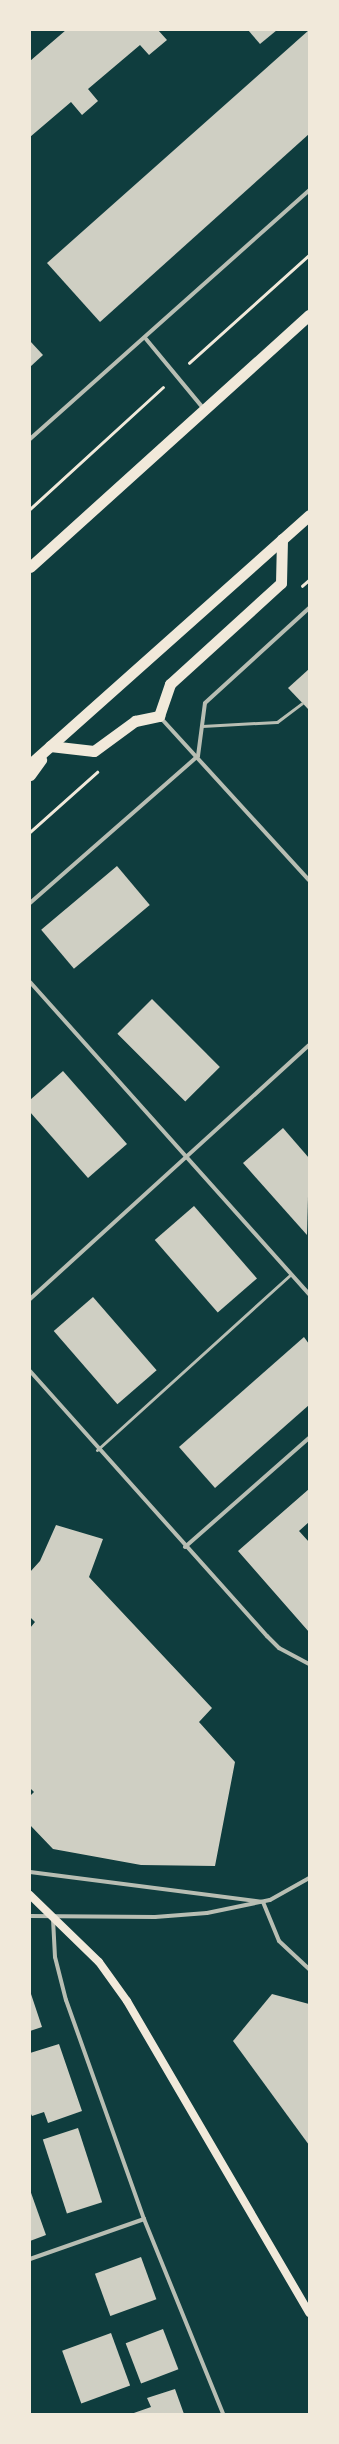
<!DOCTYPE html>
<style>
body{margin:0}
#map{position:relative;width:339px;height:2444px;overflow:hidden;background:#0f3d3e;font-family:"Open Sans",sans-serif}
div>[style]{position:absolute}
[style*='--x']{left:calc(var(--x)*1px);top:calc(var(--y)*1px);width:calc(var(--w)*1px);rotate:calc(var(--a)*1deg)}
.building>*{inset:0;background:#cfcfc3;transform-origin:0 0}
.path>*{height:2.5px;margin:-1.25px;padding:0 1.25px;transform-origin:1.25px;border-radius:1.25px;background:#f1e9da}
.service>*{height:3px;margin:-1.5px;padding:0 1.5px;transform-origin:1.5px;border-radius:1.5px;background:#b8beb3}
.minor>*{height:4px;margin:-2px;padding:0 2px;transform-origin:2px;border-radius:2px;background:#b8beb3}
.secondary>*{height:8px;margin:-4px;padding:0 4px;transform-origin:4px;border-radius:4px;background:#f1e9da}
.trunk>*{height:11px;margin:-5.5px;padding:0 5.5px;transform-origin:5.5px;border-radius:5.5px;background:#f1e9da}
span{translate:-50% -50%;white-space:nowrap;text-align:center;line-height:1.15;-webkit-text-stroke:3px #f1e9da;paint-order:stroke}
.frame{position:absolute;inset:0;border:31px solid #f1e9da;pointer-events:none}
</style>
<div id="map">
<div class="building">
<div style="clip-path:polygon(66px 30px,158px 30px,167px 40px,149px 55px,140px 45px,88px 89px,98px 101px,82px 115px,71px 102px,30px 137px,30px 61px)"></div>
<div style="clip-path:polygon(248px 30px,277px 30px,260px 44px)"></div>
<div style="clip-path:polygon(309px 30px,309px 134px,100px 322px,47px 263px)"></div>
<div style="clip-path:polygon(30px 341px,43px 355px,30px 367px)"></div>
<div style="clip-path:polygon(309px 669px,309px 710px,288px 688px)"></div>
<div style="left:117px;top:866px;width:51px;height:99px;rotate:50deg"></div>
<div style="left:152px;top:999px;width:96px;height:49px;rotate:45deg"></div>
<div style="clip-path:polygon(63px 1071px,127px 1144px,88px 1178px,30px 1112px,30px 1100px)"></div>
<div style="clip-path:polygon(283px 1128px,309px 1158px,307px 1235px,243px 1163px)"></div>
<div style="left:194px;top:1206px;width:96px;height:52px;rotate:49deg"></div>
<div style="left:93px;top:1297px;width:97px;height:52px;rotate:49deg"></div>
<div style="clip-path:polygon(304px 1337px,309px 1344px,309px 1405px,215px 1488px,179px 1447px)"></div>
<div style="clip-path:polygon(309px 1489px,309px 1522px,299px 1531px,309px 1542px,309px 1632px,238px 1551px)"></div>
<div style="clip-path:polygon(56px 1525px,103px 1539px,89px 1577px,212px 1708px,199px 1722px,235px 1762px,215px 1866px,141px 1865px,53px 1849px,30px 1825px,30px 1796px,34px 1792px,30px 1788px,30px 1628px,35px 1622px,30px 1617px,30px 1572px,40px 1561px)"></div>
<div style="clip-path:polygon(30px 1991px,42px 2027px,30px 2031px)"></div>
<div style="clip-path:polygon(272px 1994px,309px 2004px,309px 2145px,233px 2041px)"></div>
<div style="clip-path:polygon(59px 2044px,82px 2111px,48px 2123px,44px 2112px,32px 2116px,30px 2112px,30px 2053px)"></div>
<div style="left:78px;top:2128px;width:78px;height:37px;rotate:72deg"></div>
<div style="clip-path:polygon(30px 2190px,46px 2235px,30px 2241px)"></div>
<div style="left:141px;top:2257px;width:45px;height:49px;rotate:70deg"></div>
<div style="left:163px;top:2329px;width:43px;height:40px;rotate:69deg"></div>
<div style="left:111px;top:2333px;width:56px;height:52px;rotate:70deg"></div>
<div style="clip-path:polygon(175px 2389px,184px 2414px,131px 2414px,151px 2407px,147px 2398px)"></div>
</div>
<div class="path">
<div style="--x:189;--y:363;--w:161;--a:-42"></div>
<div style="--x:30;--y:509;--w:180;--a:-42.5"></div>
<div style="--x:302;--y:586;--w:9;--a:-41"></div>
<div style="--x:30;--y:832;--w:90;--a:-41.8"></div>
</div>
<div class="service">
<div style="--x:202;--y:726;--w:75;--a:-3.1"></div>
<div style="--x:277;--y:722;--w:31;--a:-37"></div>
<div style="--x:97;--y:1450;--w:262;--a:-42.2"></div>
</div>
<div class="minor">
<div style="--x:146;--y:339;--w:91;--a:50.4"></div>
<div style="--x:30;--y:439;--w:374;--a:-41.7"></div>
<div style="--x:159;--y:716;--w:222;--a:47.6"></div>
<div style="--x:198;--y:756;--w:53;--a:-82.5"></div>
<div style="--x:205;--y:703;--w:141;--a:-42.4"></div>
<div style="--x:30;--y:903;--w:223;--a:-41.2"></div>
<div style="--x:30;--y:982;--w:419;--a:48.2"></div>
<div style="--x:30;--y:1299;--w:377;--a:-42.3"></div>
<div style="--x:30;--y:1371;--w:356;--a:48.2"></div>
<div style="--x:267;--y:1636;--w:17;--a:45"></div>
<div style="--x:279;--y:1648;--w:34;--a:28"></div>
<div style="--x:185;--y:1547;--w:165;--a:-41.3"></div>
<div style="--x:30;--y:1872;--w:235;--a:7.3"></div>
<div style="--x:263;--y:1902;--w:42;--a:67.7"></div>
<div style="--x:279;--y:1941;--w:41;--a:43"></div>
<div style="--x:30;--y:1916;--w:125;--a:0.5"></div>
<div style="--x:155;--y:1917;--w:52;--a:-4.4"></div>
<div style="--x:207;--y:1913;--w:64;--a:-11.7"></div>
<div style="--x:270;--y:1900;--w:45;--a:-29.4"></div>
<div style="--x:53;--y:1919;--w:38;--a:87"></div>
<div style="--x:55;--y:1957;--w:44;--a:75.7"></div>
<div style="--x:66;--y:2000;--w:232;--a:70.4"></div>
<div style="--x:144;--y:2219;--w:210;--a:67.9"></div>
<div style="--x:30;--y:2259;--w:121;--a:-19.3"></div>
</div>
<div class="secondary">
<div style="--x:30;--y:1895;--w:96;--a:44.2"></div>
<div style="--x:99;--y:1962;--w:48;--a:54.3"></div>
<div style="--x:127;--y:2001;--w:361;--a:59.7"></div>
</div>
<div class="trunk">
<div style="--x:30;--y:567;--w:376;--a:-42.1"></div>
<div style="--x:50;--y:746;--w:44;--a:6.5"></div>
<div style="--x:94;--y:751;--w:51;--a:-36.2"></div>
<div style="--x:135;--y:721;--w:25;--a:-12"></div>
<div style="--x:159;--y:716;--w:34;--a:-71"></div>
<div style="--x:170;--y:684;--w:150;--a:-42.3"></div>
<div style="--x:281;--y:583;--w:44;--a:-88.7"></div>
<div style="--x:30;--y:764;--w:374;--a:-41.7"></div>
<div style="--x:30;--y:775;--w:19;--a:-54"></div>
</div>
<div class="frame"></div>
</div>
